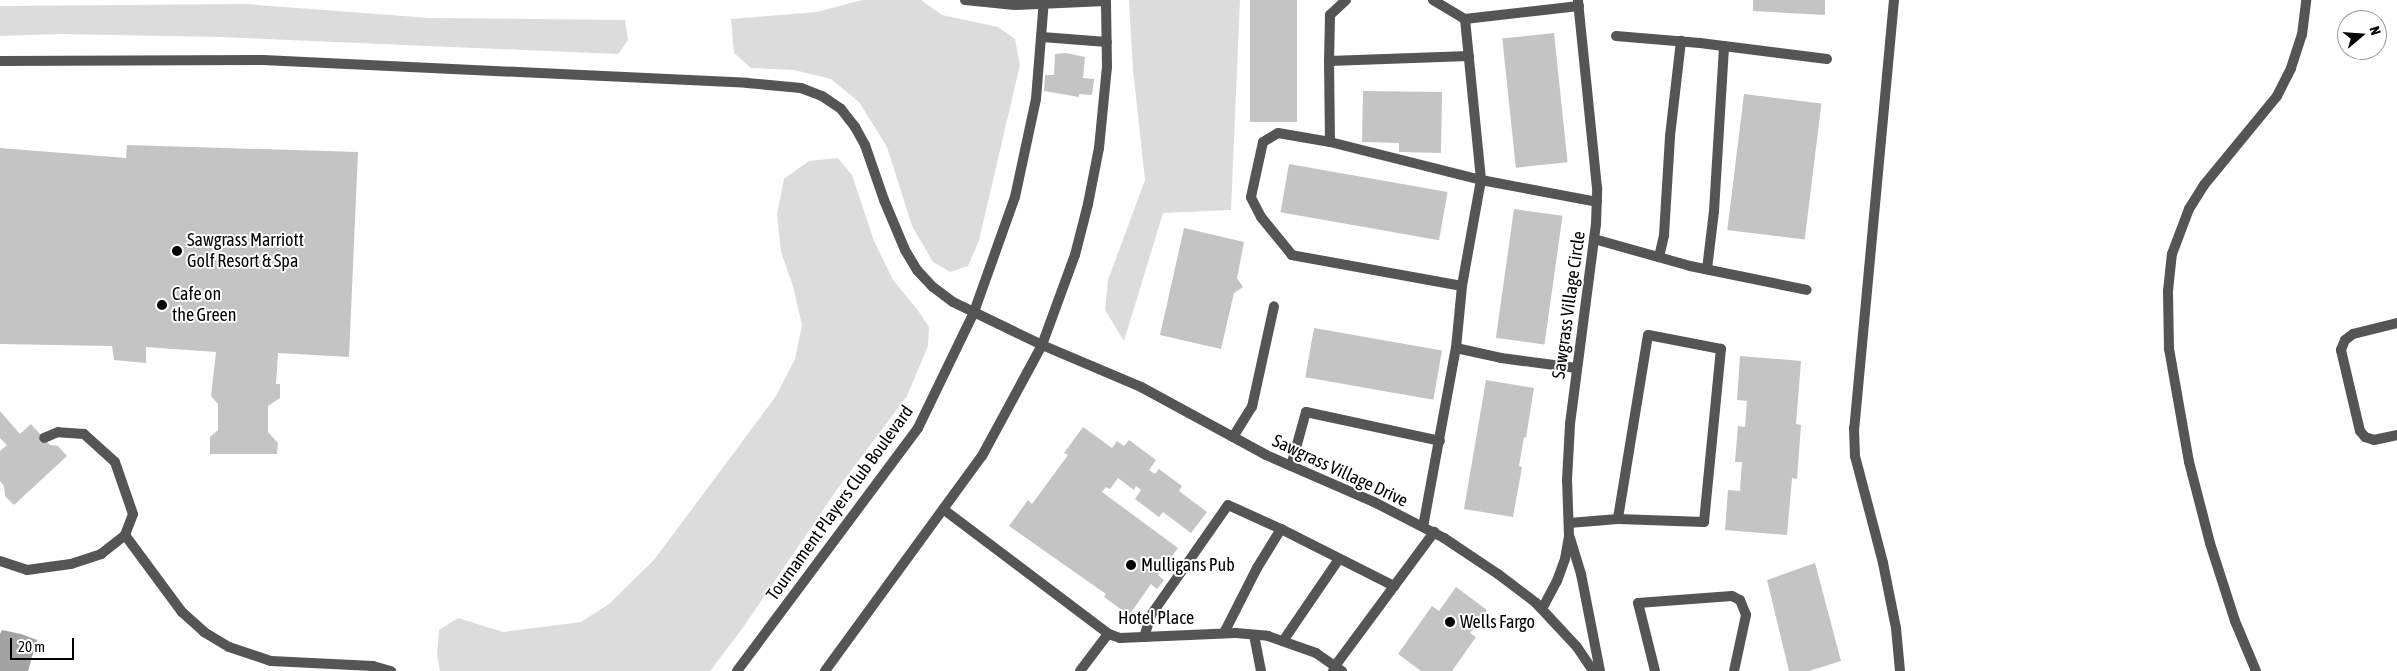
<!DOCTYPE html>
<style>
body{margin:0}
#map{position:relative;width:2397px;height:671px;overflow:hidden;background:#fff;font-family:"Asap Condensed",sans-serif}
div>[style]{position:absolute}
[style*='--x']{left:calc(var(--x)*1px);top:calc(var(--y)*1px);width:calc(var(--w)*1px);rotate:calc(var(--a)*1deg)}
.green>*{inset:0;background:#dcdcdc}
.water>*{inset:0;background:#a3a3a3}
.building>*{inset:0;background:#c4c4c4;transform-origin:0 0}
.lane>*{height:10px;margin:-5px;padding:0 5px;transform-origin:5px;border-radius:5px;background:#555}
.street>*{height:10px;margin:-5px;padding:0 5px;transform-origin:5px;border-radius:5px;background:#555}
.dots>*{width:14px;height:14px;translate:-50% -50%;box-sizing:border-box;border:2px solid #fff;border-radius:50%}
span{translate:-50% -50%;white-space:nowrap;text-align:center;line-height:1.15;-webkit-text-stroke:4px #fff;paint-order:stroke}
.poi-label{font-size:18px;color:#000}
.left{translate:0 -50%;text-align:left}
.street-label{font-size:18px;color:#000}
.north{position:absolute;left:2337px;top:10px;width:50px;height:50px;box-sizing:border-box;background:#fff;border:1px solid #999;border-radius:50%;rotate:72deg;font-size:14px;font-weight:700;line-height:20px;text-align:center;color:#000}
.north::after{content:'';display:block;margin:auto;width:18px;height:22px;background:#000;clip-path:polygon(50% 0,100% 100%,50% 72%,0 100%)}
.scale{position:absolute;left:10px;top:638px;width:64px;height:22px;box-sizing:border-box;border:2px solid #000;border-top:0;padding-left:6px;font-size:15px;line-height:18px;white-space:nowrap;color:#000;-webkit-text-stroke:4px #fff;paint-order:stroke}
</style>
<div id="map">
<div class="green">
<div style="clip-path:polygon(862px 0,921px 0,942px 15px,998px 27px,1015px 39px,1020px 65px,979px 240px,968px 266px,950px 272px,933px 262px,912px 226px,887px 147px,859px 102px,831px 79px,794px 70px,751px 68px,734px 53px,731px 19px,817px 12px)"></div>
<div style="clip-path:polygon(1129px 0,1240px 0,1231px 210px,1163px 213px,1124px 341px,1105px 310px,1108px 280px,1145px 180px,1133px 70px)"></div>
<div style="clip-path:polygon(245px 4px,430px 18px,625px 20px,628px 40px,618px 54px,221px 37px,59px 34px,0 36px,0 6px)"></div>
<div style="clip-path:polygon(838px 158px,852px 175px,874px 241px,893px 280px,917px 309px,929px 327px,928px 346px,907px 396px,838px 488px,742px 629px,710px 671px,440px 671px,437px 654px,439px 630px,458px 618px,503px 632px,581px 622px,609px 604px,654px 560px,776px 396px,795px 359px,802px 325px,793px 286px,781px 252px,777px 214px,784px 179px,809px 161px)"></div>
</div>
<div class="water">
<div style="clip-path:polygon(2px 630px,21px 634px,37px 640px,28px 671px,0 671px,0 634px)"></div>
</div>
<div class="building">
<div style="left:1250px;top:0;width:47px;height:122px"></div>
<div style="clip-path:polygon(1753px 0,1825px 0,1825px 15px,1753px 11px)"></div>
<div style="left:1554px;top:33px;width:130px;height:52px;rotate:84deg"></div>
<div style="clip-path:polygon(1066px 53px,1085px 57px,1083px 78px,1094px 79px,1092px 95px,1079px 94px,1079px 97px,1044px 91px,1045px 75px,1054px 75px,1055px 54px)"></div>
<div style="clip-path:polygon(1363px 91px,1442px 92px,1441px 153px,1399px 152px,1399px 143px,1362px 142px)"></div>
<div style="left:1744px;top:94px;width:78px;height:137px;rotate:7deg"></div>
<div style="clip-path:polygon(127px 145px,358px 152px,349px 357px,278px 353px,276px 384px,280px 384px,280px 398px,268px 406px,268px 432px,278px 443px,277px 454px,210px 454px,210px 437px,218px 430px,218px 404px,211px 396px,216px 352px,146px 347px,146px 363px,114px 360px,112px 346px,0 344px,0 148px,126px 158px)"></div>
<div style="left:1289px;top:164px;width:161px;height:49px;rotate:10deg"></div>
<div style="left:1514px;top:209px;width:49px;height:130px;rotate:8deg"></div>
<div style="clip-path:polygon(1184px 228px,1244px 242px,1237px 278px,1243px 287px,1234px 293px,1221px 349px,1160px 335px)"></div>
<div style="left:1314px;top:328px;width:130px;height:50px;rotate:10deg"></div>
<div style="clip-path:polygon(1740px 356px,1801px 361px,1796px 424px,1801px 425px,1797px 479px,1792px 478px,1787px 535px,1725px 530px,1728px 490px,1740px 491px,1742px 462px,1735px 462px,1738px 426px,1745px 427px,1747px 401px,1737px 400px)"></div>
<div style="clip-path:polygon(1486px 380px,1534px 388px,1526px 438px,1524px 437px,1519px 466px,1522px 467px,1513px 517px,1464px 509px)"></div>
<div style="clip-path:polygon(0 411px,20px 434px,31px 424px,50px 445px,58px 446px,67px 456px,14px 505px,5px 496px,4px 486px,0 481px,0 451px,7px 445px,0 438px)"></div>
<div style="clip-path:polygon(1083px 427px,1112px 448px,1117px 441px,1124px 446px,1129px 440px,1156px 460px,1149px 470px,1155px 474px,1159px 469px,1182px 486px,1179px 491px,1207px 512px,1191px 533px,1163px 512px,1159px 517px,1135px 499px,1141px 490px,1136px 486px,1134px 490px,1118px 478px,1110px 489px,1106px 487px,1102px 492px,1178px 548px,1158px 575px,1164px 580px,1157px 589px,1151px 584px,1129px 615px,1104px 597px,1106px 594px,1009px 526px,1028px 500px,1032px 504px,1068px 455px,1064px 453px)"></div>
<div style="clip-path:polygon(1815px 563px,1841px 661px,1809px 671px,1789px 671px,1767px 580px)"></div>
<div style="clip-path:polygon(1456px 587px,1487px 610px,1470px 633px,1476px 637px,1452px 671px,1421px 671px,1398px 654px,1432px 606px,1439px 611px)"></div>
</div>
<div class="lane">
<div style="--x:1346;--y:0;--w:22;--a:137"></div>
<div style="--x:1330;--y:15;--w:46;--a:91.2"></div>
<div style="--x:1329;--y:61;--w:140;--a:-2"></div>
<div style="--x:1433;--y:0;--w:37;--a:31"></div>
<div style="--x:1579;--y:6;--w:115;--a:173.5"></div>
<div style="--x:1465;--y:19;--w:162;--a:84.3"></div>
<div style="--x:1481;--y:180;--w:118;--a:10.7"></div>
<div style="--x:1616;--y:36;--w:84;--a:4.8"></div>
<div style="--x:1700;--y:43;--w:128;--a:7.2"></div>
<div style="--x:1042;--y:37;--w:65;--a:4.4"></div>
<div style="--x:0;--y:61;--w:263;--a:-0.2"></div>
<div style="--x:263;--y:60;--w:485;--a:2.7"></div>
<div style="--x:747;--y:83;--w:54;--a:5.3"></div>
<div style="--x:801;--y:88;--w:22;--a:21"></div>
<div style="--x:822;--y:96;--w:23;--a:34"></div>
<div style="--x:841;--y:109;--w:23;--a:52"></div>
<div style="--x:855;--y:127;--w:21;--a:61"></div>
<div style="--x:865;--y:145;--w:58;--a:70.9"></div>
<div style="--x:884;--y:200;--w:54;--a:67.2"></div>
<div style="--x:905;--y:250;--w:23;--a:59"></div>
<div style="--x:917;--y:270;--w:23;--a:47"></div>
<div style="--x:933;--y:287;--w:25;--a:37"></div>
<div style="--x:953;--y:302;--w:99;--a:25.8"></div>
<div style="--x:1329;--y:61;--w:81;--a:89.3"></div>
<div style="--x:1594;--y:239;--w:100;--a:15.7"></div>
<div style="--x:1690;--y:266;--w:119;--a:11.6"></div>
<div style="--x:1659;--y:257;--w:23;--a:-77"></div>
<div style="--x:1664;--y:235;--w:99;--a:-86.5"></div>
<div style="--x:1670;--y:136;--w:96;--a:-83.4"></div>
<div style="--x:1707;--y:269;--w:58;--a:-83.1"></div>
<div style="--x:1714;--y:211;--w:165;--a:-86.5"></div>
<div style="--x:1462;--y:286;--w:173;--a:-169.7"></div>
<div style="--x:1292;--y:255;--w:49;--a:-129.2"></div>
<div style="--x:1261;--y:217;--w:22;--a:-117"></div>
<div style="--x:1251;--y:197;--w:56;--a:-77.7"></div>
<div style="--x:1263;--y:142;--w:17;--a:-31"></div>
<div style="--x:1278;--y:133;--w:53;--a:9.8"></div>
<div style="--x:1330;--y:142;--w:156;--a:14.1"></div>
<div style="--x:1481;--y:180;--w:108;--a:100.2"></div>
<div style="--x:1462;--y:286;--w:62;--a:95.5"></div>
<div style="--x:1456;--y:348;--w:46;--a:12.5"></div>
<div style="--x:1501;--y:358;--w:76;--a:7.6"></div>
<div style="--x:2397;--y:323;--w:45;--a:166"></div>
<div style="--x:2353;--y:334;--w:10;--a:143"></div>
<div style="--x:2345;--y:340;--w:11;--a:112"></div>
<div style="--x:2341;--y:350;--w:83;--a:76.8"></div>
<div style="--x:2360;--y:431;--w:8;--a:50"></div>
<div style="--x:2365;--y:437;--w:9;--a:18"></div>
<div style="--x:2374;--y:440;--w:24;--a:-12"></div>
<div style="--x:1233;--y:437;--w:36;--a:-58"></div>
<div style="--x:1252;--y:407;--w:103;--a:-77.7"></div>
<div style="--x:1291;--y:466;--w:56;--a:-74.5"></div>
<div style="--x:1306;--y:412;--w:137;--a:12.2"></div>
<div style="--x:943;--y:509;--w:208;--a:37"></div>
<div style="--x:1109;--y:634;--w:12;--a:20"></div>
<div style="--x:1120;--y:638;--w:116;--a:-2.5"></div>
<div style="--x:1236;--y:633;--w:32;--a:5"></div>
<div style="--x:1268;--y:636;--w:51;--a:19.5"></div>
<div style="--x:1316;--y:653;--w:32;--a:35"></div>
<div style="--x:1569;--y:523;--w:49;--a:-4.7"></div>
<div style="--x:1618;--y:519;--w:86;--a:2"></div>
<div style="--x:1704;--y:522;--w:174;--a:-84.4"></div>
<div style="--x:1721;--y:349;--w:74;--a:-169.1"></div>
<div style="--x:1648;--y:335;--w:186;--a:99.3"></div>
<div style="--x:1423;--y:527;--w:182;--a:-79.6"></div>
<div style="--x:1281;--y:529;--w:127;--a:26.8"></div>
<div style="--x:125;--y:535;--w:96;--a:53.5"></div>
<div style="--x:182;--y:612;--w:30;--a:42"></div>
<div style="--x:204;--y:632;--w:29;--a:31"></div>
<div style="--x:229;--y:647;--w:44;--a:18.4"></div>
<div style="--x:271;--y:661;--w:102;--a:2.8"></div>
<div style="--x:373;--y:666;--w:19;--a:16"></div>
<div style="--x:0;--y:561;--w:28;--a:18"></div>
<div style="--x:27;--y:570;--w:44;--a:-7.8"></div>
<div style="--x:71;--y:564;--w:32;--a:-18"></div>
<div style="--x:101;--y:554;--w:31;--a:-38"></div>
<div style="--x:125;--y:535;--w:22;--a:-69"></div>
<div style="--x:133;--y:514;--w:55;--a:-109.1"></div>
<div style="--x:115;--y:462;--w:42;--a:-137.9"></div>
<div style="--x:84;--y:434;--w:26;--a:-176"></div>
<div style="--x:58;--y:432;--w:15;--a:157"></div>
<div style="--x:1254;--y:635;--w:37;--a:79"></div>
<div style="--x:1144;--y:637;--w:23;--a:-72"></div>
<div style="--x:1151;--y:615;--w:134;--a:-55"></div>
<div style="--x:1228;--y:505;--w:58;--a:24.4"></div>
<div style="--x:1281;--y:529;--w:46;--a:121.6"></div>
<div style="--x:1257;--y:568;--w:73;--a:116.9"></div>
<div style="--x:1283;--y:641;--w:99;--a:-55.7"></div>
<div style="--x:1080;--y:671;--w:46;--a:-52.9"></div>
<div style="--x:1333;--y:671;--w:5;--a:-68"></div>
<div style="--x:1335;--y:666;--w:167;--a:-53.5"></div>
<div style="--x:1655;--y:671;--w:70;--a:-104"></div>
<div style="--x:1638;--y:603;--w:94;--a:-4.3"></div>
<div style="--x:1732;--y:596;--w:9;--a:27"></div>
<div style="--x:1740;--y:600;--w:16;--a:68"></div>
<div style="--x:1746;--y:615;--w:57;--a:102.1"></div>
</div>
<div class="street">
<div style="--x:965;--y:0;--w:50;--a:5.7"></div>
<div style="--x:1015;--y:5;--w:91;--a:-2.5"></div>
<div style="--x:1894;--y:0;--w:430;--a:95.3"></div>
<div style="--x:1854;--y:428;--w:28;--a:88"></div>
<div style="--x:1855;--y:456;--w:111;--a:75.3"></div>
<div style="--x:1883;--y:563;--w:66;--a:78.7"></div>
<div style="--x:1896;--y:628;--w:43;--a:84.7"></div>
<div style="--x:1042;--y:345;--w:108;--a:23"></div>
<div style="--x:1141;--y:387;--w:142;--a:28.5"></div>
<div style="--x:1266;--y:455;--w:118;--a:23.5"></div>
<div style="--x:1374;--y:502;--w:79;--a:27.2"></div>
<div style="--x:1444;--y:538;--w:65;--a:33.7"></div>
<div style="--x:1498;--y:574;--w:48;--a:37.3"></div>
<div style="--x:1536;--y:603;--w:60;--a:47"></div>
<div style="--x:1577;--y:647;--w:29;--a:56"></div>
<div style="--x:1570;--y:538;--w:38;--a:73"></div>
<div style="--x:1581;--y:574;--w:99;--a:78.9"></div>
<div style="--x:1542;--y:609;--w:32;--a:-62"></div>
<div style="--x:1557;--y:581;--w:23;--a:-70"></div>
<div style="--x:1565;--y:559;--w:23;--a:-80"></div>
<div style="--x:1569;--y:536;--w:56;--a:-92"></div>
<div style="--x:1567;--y:480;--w:56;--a:-86.9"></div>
<div style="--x:1570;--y:424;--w:202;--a:-82.6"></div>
<div style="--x:1596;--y:224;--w:36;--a:-88"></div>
<div style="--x:1597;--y:188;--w:189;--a:-95.8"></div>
<div style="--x:737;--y:671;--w:303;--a:-53.3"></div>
<div style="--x:918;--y:428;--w:129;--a:-64.2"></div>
<div style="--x:974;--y:312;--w:122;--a:-70.4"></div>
<div style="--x:1015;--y:197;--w:100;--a:-77.9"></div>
<div style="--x:1036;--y:99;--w:99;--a:-85.4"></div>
<div style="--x:825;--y:671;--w:266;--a:-53.9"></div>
<div style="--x:982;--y:456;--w:126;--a:-61.6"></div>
<div style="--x:1042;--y:345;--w:96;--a:-69.9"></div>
<div style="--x:1075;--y:255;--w:53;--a:-75.7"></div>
<div style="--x:1088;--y:204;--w:57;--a:-78.9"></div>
<div style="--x:1099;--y:148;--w:81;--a:-84.4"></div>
<div style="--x:1107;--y:67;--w:67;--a:-90.9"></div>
<div style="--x:2256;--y:671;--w:54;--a:-112.8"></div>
<div style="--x:2235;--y:621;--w:82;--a:-107.8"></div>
<div style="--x:2210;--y:543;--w:84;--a:-104.5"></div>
<div style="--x:2189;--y:462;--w:115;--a:-100"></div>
<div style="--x:2169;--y:349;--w:58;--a:-91"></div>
<div style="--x:2168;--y:291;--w:37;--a:-84"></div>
<div style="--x:2172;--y:254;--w:48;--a:-69.3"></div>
<div style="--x:2189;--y:209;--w:28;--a:-58"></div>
<div style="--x:2204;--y:185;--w:115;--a:-50.6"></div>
<div style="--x:2277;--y:96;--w:31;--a:-63"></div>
<div style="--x:2291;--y:68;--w:35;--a:-72"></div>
<div style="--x:2302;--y:35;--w:35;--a:-83"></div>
</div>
<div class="dots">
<div style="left:177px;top:251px;background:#000"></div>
<div style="left:162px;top:305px;background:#000"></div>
<div style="left:1131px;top:565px;background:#000"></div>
<div style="left:1450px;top:622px;background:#000"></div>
</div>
<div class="poi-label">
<span class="left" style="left:187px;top:251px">Sawgrass Marriott<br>Golf Resort &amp; Spa</span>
<span class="left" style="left:172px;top:305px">Cafe on<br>the Green</span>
<span class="left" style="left:1141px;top:565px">Mulligans Pub</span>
<span class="left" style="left:1460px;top:622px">Wells Fargo</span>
</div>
<div class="street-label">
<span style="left:1569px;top:305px;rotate:-82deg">Sawgrass Village Circle</span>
<span style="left:1340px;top:471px;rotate:25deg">Sawgrass Village Drive</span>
<span style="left:840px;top:503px;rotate:-54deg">Tournament Players Club Boulevard</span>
<span style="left:1156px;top:618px">Hotel Place</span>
</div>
<div class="north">N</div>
<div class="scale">20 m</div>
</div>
